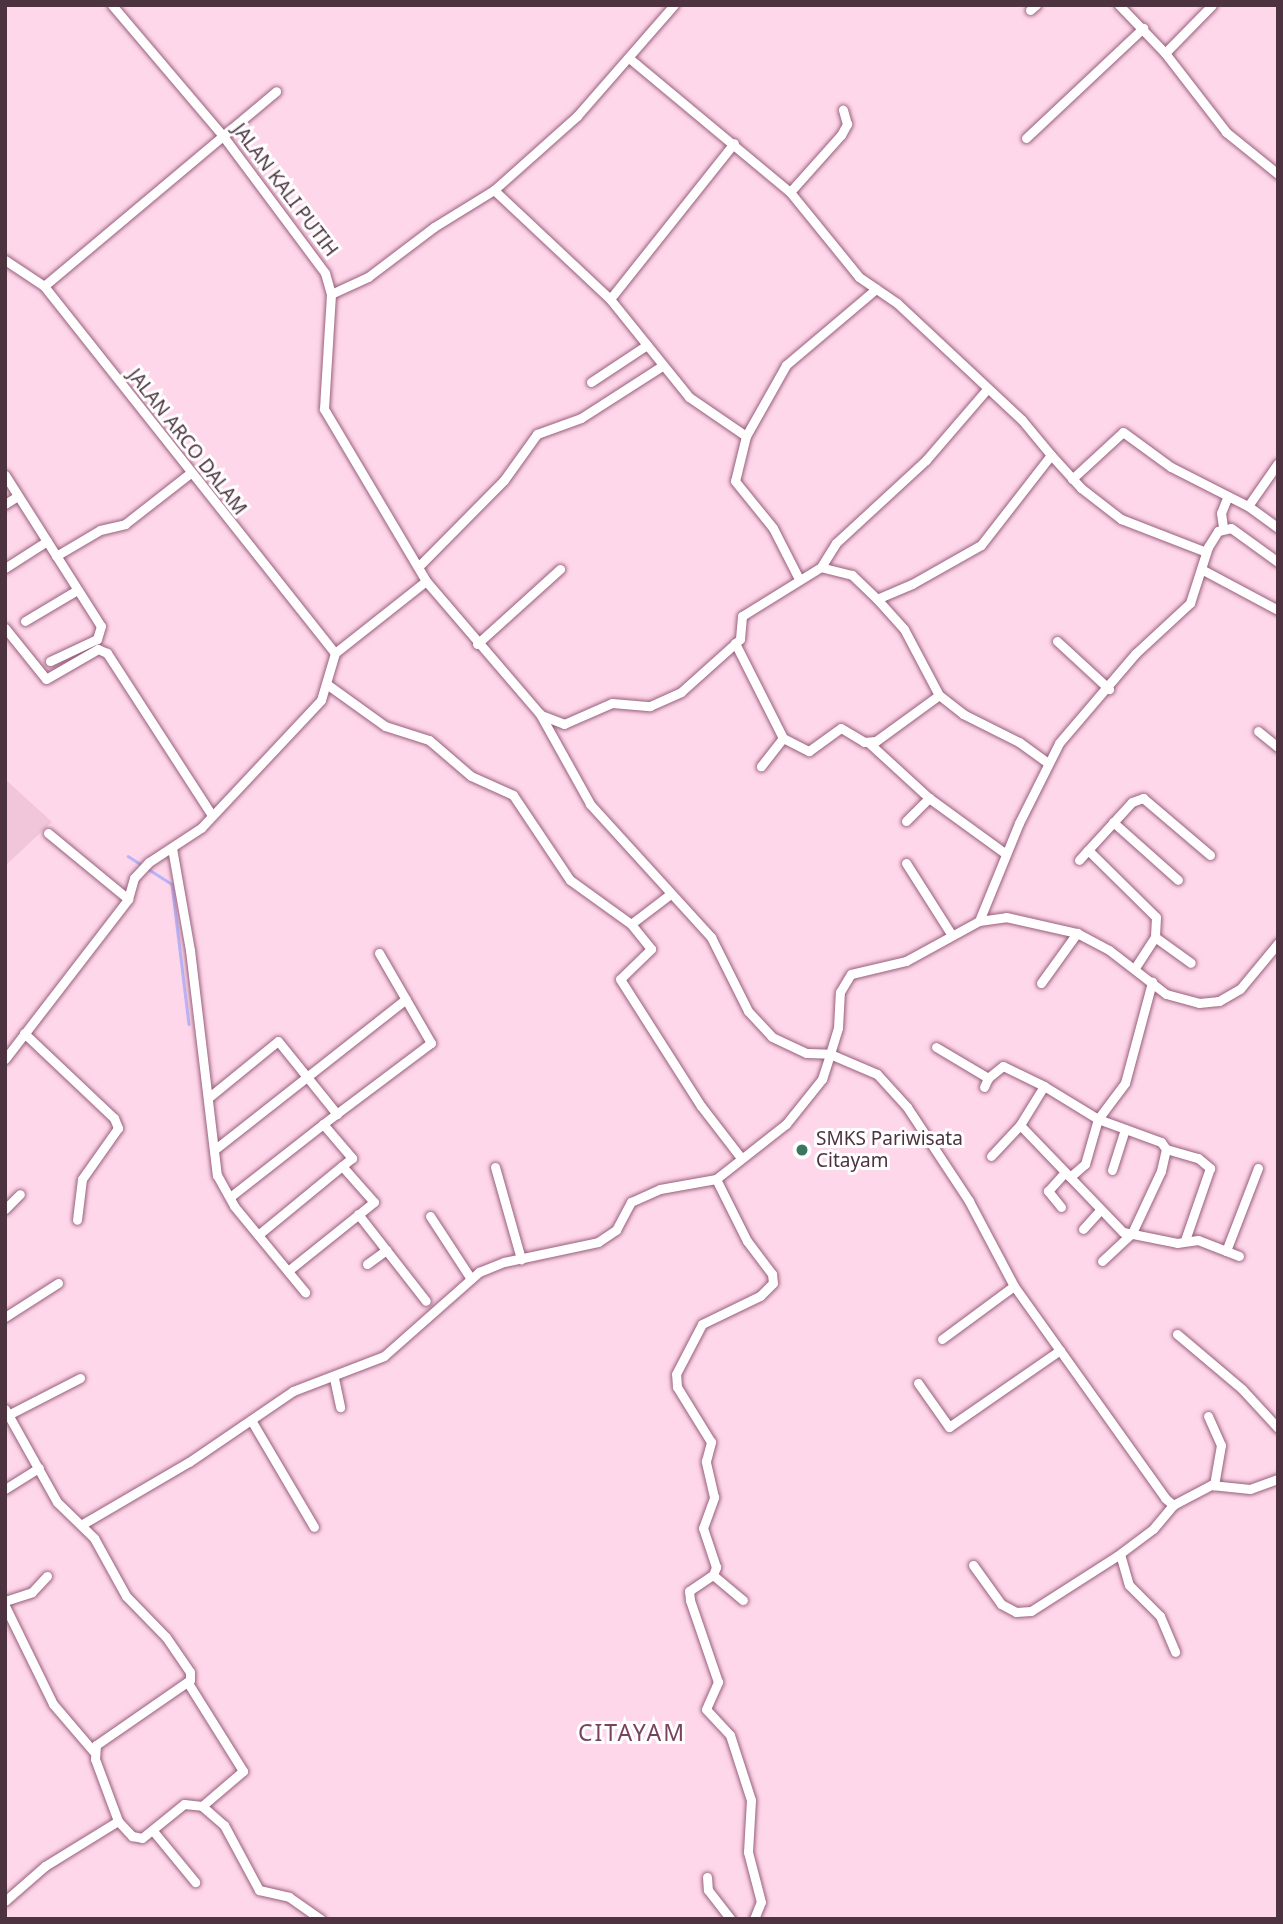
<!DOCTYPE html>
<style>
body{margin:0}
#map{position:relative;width:1283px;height:1924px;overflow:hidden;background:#ffd7ea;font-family:"Noto Sans",sans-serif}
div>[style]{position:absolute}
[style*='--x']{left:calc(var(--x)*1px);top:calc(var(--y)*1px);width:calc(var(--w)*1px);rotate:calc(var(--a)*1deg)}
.built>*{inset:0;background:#f1c6db}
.stream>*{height:2.5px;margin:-1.25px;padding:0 1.25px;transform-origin:1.25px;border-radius:1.25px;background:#bab4f6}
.roads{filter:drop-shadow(0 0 2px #985f7c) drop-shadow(0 0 2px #985f7c)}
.street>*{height:9px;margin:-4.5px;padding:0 4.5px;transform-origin:4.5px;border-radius:4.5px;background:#fff}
.dots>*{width:19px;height:19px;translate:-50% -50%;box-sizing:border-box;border:4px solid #fff;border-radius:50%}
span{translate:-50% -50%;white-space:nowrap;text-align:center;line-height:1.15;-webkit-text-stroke:6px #fff;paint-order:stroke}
.street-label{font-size:19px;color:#4c333f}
.poi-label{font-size:19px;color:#4c333f}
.left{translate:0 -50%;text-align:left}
.quarter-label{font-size:23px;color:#78425f;letter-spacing:2px}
.frame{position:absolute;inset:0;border:7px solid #4c333f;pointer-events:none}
</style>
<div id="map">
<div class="built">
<div style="clip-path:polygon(5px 779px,52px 822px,5px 866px)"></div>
</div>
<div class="stream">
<div style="--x:128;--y:856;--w:52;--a:32.5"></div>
<div style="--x:172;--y:884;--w:141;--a:83.1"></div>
</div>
<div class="roads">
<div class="street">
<div style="--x:112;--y:5;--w:172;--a:49.7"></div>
<div style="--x:223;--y:136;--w:171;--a:53.3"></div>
<div style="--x:325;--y:273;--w:22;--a:74"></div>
<div style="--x:331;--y:294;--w:115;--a:93.5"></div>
<div style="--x:324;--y:409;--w:200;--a:59.3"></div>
<div style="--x:426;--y:581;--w:175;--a:49.4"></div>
<div style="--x:540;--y:714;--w:103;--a:60.9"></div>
<div style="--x:590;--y:804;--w:180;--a:47.7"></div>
<div style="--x:711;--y:937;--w:83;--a:63.4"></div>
<div style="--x:748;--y:1011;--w:35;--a:47"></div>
<div style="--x:772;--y:1037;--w:38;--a:25"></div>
<div style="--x:807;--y:1053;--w:23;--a:2"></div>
<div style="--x:830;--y:1054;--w:27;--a:-73"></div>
<div style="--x:838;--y:1028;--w:36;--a:-87"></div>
<div style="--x:840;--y:992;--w:21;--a:-59"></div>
<div style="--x:851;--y:974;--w:57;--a:-13.3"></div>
<div style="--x:906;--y:961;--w:83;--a:-28.7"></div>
<div style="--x:979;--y:921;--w:27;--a:-8"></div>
<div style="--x:1006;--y:917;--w:73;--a:12.7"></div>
<div style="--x:1077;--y:933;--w:36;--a:28"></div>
<div style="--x:1109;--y:950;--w:72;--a:37.7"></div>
<div style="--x:1166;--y:994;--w:34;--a:15"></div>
<div style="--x:1199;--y:1003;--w:20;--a:-6"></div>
<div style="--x:1219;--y:1001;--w:24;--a:-30"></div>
<div style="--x:1240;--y:989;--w:60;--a:-50.4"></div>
<div style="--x:1119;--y:5;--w:66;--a:46.2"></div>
<div style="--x:1165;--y:53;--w:100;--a:52.3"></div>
<div style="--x:1226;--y:132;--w:67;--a:38.9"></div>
<div style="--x:1030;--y:10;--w:8;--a:-40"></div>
<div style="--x:1165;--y:53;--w:67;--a:-45.6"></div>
<div style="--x:629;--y:58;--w:209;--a:39.8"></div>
<div style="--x:790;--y:192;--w:109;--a:50.9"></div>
<div style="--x:859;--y:277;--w:46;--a:34.4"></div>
<div style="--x:897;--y:303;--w:171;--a:43.1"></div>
<div style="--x:1022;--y:420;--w:45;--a:50.4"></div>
<div style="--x:1051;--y:455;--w:114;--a:127.9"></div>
<div style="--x:981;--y:545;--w:79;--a:150.5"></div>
<div style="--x:912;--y:584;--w:38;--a:157"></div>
<div style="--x:877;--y:599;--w:35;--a:-136"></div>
<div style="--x:852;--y:575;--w:32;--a:-166"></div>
<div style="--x:1026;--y:138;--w:161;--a:-43.2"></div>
<div style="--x:494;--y:190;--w:159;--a:43.2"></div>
<div style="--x:610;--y:299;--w:126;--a:51.1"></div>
<div style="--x:689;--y:397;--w:69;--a:34.4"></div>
<div style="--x:746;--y:436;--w:46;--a:103.7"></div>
<div style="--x:735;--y:481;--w:60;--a:51"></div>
<div style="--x:773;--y:528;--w:55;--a:63"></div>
<div style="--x:790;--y:192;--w:76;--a:-48.2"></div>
<div style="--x:841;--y:135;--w:13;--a:-61"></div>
<div style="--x:847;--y:124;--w:15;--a:-106"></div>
<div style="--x:5;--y:260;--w:47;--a:33.7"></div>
<div style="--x:44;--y:286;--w:468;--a:51.6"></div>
<div style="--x:44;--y:286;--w:303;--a:-40"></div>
<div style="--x:331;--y:294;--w:41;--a:-24.7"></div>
<div style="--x:368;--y:277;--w:83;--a:-37.1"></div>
<div style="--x:434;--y:227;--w:70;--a:-31.7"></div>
<div style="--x:494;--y:190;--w:111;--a:-41.7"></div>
<div style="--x:577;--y:116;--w:147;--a:-48.9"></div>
<div style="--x:610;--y:299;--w:199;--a:-51.5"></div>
<div style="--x:591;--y:382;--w:67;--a:-33.5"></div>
<div style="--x:746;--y:436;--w:81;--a:-60.6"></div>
<div style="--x:786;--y:365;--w:118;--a:-40.2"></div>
<div style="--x:1051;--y:455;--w:45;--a:47.7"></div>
<div style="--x:1081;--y:488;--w:51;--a:37.8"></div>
<div style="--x:1121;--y:519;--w:91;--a:21.2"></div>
<div style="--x:5;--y:475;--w:179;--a:57.6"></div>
<div style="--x:101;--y:626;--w:14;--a:107"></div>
<div style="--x:97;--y:639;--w:52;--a:154.9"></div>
<div style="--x:1072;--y:479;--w:69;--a:-42.7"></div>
<div style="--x:1123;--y:432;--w:59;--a:36.1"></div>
<div style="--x:1171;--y:467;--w:86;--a:26.9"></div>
<div style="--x:1248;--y:506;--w:37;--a:36"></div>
<div style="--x:5;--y:504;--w:15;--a:-32"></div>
<div style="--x:1248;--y:506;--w:52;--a:-55.1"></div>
<div style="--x:1223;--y:527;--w:14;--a:-98"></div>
<div style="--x:1221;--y:513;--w:18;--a:-68"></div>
<div style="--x:56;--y:556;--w:51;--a:-30.6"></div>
<div style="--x:100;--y:530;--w:26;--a:-13"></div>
<div style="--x:125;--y:524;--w:81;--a:-38"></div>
<div style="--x:418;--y:567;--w:122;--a:-45.3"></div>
<div style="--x:504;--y:480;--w:57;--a:-54.3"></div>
<div style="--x:537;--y:434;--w:47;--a:-20"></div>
<div style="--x:581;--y:418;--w:96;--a:-32.7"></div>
<div style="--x:5;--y:568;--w:50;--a:-32.7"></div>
<div style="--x:1203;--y:570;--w:85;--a:28.1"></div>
<div style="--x:877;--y:599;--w:40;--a:48"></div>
<div style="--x:904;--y:629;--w:75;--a:62.1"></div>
<div style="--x:939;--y:695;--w:31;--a:38"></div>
<div style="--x:963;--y:714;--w:63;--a:26.6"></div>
<div style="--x:1019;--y:742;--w:36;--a:36"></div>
<div style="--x:25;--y:621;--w:61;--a:-30.8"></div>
<div style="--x:5;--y:628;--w:65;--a:51.2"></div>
<div style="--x:46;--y:679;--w:60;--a:-30"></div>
<div style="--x:98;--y:649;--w:10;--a:24"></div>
<div style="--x:107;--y:653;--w:193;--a:57.1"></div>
<div style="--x:1057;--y:641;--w:71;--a:42.7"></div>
<div style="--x:735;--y:643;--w:106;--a:63.2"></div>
<div style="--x:783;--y:738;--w:36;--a:128"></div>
<div style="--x:477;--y:644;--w:112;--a:-42.1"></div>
<div style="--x:328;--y:685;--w:70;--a:35.7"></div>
<div style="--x:385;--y:726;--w:46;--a:17.7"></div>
<div style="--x:429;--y:740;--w:55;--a:40.6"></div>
<div style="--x:471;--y:776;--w:46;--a:24.3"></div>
<div style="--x:513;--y:795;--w:102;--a:56.2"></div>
<div style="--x:570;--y:880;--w:75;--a:35.8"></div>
<div style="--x:631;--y:924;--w:32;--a:51"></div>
<div style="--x:651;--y:949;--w:43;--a:135.9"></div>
<div style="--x:620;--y:979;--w:151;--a:57.5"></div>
<div style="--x:701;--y:1106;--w:66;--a:52.4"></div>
<div style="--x:541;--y:715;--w:25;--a:21"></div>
<div style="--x:564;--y:724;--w:52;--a:-23.6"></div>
<div style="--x:612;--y:703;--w:38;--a:5"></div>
<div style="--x:650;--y:706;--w:34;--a:-24"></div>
<div style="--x:681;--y:692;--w:79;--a:-41.9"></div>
<div style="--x:740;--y:639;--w:23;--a:-85"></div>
<div style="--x:742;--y:616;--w:93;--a:-31.8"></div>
<div style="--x:821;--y:567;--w:28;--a:-58"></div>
<div style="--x:836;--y:543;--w:122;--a:-42.7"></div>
<div style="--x:926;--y:460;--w:94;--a:-49.3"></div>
<div style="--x:1258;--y:731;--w:26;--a:39"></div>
<div style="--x:783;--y:738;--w:29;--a:27"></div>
<div style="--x:809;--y:751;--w:39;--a:-36"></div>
<div style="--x:841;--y:728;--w:27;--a:31"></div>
<div style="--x:864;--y:742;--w:12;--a:-5"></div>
<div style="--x:876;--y:741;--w:78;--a:-36.1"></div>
<div style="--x:869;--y:743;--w:81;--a:42.5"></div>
<div style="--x:906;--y:821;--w:33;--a:-45"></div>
<div style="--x:929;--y:798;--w:95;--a:36"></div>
<div style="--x:1113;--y:822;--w:87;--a:41.7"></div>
<div style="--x:48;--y:833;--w:104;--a:39.5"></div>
<div style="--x:172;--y:848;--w:104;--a:80"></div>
<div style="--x:190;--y:950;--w:227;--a:83.2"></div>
<div style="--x:217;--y:1175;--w:35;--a:61"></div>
<div style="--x:234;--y:1206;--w:112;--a:50.5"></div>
<div style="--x:1088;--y:850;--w:65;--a:-47.5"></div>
<div style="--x:1132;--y:802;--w:12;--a:-20"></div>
<div style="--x:1143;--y:798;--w:88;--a:40.4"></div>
<div style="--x:1079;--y:860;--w:13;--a:-48"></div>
<div style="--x:1088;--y:850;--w:95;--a:44.6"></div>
<div style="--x:1156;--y:917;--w:20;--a:93"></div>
<div style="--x:1155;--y:937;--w:37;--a:123"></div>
<div style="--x:906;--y:863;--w:84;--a:57.6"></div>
<div style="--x:979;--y:921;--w:106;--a:-67.8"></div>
<div style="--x:1019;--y:823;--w:89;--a:-63.4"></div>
<div style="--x:1059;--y:743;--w:118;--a:-49.5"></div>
<div style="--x:1136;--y:653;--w:74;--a:-42.8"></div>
<div style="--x:1190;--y:603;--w:59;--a:-72.2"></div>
<div style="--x:1208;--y:547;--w:19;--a:-58"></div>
<div style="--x:1218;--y:531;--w:13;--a:-13"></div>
<div style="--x:1231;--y:528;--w:58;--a:35.9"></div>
<div style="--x:631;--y:924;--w:48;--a:-37.3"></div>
<div style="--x:1155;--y:937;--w:44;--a:35.8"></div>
<div style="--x:1041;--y:983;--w:62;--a:-54.2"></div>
<div style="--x:24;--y:1033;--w:124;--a:43.4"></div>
<div style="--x:114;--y:1118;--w:11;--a:68"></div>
<div style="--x:118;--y:1128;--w:62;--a:125.2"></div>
<div style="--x:82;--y:1179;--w:41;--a:97"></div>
<div style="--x:936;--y:1047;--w:61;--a:30.8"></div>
<div style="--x:5;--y:1059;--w:202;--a:-52.4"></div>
<div style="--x:128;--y:899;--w:22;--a:-74"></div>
<div style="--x:134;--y:878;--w:22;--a:-47"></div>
<div style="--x:149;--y:862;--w:62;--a:-33.2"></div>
<div style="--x:201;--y:828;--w:175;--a:-46.8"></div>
<div style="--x:321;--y:700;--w:49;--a:-73.4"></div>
<div style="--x:335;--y:653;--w:116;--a:-38.4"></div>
<div style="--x:1044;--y:1086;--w:63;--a:31.4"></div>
<div style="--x:1098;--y:1119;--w:67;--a:20.1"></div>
<div style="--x:1161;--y:1142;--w:9;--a:54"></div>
<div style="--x:1166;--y:1149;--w:23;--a:103"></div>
<div style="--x:1161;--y:1171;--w:68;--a:115.1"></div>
<div style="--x:1132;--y:1233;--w:41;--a:137"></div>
<div style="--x:984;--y:1087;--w:10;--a:-66"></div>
<div style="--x:988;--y:1078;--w:19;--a:-39"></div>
<div style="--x:1003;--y:1066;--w:46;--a:26"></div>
<div style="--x:1044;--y:1086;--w:46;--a:121.6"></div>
<div style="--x:1020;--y:1125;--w:72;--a:46.1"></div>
<div style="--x:1070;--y:1177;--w:20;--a:-41"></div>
<div style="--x:1085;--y:1164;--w:47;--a:-73.9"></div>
<div style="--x:1098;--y:1119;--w:45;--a:-53.1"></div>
<div style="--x:1125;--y:1083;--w:105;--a:-75"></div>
<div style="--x:208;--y:1098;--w:90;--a:-39.2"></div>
<div style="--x:278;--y:1041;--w:94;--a:51.1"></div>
<div style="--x:323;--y:1124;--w:135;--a:-36.9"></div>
<div style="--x:431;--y:1043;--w:104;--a:-120"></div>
<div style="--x:1166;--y:1149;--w:33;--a:16"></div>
<div style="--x:1198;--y:1158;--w:16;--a:40"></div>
<div style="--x:1210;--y:1168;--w:76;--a:109.1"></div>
<div style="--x:214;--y:1150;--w:244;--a:-38.2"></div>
<div style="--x:991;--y:1156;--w:42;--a:-46.9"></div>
<div style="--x:495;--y:1167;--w:96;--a:74.2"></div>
<div style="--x:1112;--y:1170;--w:43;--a:-72.4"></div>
<div style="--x:1070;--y:1177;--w:76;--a:46.1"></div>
<div style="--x:1123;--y:1232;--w:55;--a:11.5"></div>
<div style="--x:1177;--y:1243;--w:21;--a:-8"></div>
<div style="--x:1198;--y:1240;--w:44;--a:21.3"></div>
<div style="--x:230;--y:1197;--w:118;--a:-38.1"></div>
<div style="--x:323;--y:1124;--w:45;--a:49.5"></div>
<div style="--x:352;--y:1158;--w:13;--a:141"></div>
<div style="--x:1061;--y:1207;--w:21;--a:-129"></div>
<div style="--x:1048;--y:1191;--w:25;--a:-48"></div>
<div style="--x:5;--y:1209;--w:21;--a:-45"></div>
<div style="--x:358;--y:1214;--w:110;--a:52"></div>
<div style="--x:430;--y:1216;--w:75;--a:56.9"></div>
<div style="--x:1083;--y:1229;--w:25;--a:-48"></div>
<div style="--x:258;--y:1235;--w:109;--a:-39.4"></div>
<div style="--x:342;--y:1166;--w:48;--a:48.4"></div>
<div style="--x:374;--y:1202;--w:110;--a:141.3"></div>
<div style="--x:1226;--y:1251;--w:89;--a:-68.9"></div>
<div style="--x:367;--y:1264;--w:24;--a:-36"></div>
<div style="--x:5;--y:1317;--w:63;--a:-32.7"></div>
<div style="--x:1177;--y:1334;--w:85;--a:40.2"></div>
<div style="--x:1242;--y:1389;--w:53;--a:47.3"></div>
<div style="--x:942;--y:1339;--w:89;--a:-36.4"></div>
<div style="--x:334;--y:1378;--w:30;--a:78"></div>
<div style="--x:918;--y:1383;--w:54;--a:54.8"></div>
<div style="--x:949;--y:1427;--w:135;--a:-34.7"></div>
<div style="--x:5;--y:1409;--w:107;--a:60.8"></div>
<div style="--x:57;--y:1502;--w:52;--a:44.2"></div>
<div style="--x:94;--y:1538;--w:66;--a:61.1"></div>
<div style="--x:126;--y:1596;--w:57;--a:45.7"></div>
<div style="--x:166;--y:1637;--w:42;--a:55.6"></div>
<div style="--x:190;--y:1672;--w:8;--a:90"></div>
<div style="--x:190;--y:1680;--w:114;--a:145.3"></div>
<div style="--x:96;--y:1745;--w:14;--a:94"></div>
<div style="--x:95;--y:1759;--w:66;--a:69.6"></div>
<div style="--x:118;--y:1821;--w:86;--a:148.3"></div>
<div style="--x:45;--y:1866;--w:53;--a:138.8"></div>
<div style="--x:8;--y:1415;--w:81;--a:-27.2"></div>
<div style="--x:1208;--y:1416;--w:32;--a:66"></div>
<div style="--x:1221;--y:1445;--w:41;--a:99.9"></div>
<div style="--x:251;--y:1420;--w:124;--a:59.5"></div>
<div style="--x:5;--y:1489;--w:40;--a:-32"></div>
<div style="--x:81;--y:1525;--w:125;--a:-30.3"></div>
<div style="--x:189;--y:1462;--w:126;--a:-34.3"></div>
<div style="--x:293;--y:1391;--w:97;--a:-21"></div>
<div style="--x:384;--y:1356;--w:127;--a:-41.5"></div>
<div style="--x:479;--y:1272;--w:27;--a:-22"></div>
<div style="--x:504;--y:1262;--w:96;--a:-12"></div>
<div style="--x:598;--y:1242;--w:22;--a:-34"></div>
<div style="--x:616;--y:1230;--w:32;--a:-62"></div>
<div style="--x:631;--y:1202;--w:32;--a:-24"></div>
<div style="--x:660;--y:1189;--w:57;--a:-10.1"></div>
<div style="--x:1120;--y:1554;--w:32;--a:74"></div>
<div style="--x:1129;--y:1585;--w:44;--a:45"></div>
<div style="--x:1160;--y:1616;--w:39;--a:67"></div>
<div style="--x:973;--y:1565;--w:48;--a:54.3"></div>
<div style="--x:1001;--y:1604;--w:17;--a:28"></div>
<div style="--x:1016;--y:1612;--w:15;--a:-4"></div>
<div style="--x:1031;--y:1611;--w:102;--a:-32.6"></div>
<div style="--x:1117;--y:1556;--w:45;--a:-36.9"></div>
<div style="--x:1153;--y:1529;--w:31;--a:-50"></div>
<div style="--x:713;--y:1575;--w:39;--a:40"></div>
<div style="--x:5;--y:1601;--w:28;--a:-18"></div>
<div style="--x:32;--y:1592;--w:22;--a:-47"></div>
<div style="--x:5;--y:1606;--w:109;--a:63.9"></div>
<div style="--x:53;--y:1704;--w:63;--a:49.5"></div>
<div style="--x:188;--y:1683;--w:104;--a:58"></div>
<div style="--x:243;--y:1771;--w:54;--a:139.5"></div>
<div style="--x:118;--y:1821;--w:21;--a:47"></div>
<div style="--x:132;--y:1836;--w:10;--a:11"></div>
<div style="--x:142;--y:1838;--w:54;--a:-39"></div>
<div style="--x:184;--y:1804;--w:18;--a:6"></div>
<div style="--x:202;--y:1806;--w:29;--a:41"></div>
<div style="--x:224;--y:1825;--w:74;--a:61.7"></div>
<div style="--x:259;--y:1890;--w:31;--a:13"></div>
<div style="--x:289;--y:1897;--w:39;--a:35"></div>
<div style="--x:154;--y:1832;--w:65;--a:50.6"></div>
<div style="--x:707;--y:1877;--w:13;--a:86"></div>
<div style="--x:708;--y:1890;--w:37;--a:52"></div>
<div style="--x:754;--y:1919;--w:18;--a:-68"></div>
<div style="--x:761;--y:1902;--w:52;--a:-104.6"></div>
<div style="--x:748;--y:1852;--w:52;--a:-86.7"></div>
<div style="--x:751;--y:1800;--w:68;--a:-107.9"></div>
<div style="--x:730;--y:1735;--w:35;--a:-133"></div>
<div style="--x:706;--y:1709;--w:30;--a:-66"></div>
<div style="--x:718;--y:1682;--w:87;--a:-108.9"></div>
<div style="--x:690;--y:1600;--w:9;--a:-96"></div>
<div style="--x:689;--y:1591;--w:29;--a:-34"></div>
<div style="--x:713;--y:1575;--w:9;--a:-69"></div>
<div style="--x:716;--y:1567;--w:41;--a:-108.4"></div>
<div style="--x:703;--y:1528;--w:33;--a:-70"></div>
<div style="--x:714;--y:1497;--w:37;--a:-103"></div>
<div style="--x:706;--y:1461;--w:20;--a:-75"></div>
<div style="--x:711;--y:1442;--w:65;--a:-121.7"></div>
<div style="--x:677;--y:1387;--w:13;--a:-94"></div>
<div style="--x:676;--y:1374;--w:56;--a:-62.5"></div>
<div style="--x:702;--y:1324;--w:64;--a:-25.8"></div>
<div style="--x:760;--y:1296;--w:18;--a:-45"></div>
<div style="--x:773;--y:1283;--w:9;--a:-96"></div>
<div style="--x:772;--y:1274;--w:41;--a:-127.1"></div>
<div style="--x:747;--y:1241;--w:69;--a:-116.6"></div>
<div style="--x:716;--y:1179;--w:89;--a:-38.2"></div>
<div style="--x:786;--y:1124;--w:58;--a:-51.3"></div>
<div style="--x:822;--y:1079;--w:26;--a:-72"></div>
<div style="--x:830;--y:1054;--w:51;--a:23.1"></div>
<div style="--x:877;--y:1074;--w:45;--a:47.7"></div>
<div style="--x:907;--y:1107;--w:113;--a:56.6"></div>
<div style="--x:969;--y:1201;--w:96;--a:62.1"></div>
<div style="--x:1014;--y:1286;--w:260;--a:54.5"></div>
<div style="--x:1165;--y:1498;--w:11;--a:41"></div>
<div style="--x:1173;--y:1505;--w:43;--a:-27.8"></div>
<div style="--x:1211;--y:1485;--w:39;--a:6"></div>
<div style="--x:1250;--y:1489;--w:30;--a:-20"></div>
</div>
</div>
<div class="dots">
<div style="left:802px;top:1150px;background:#3a7661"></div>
</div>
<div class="street-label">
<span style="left:285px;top:190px;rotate:53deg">JALAN KALI PUTIH</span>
<span style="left:187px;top:442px;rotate:52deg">JALAN ARCO DALAM</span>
</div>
<div class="poi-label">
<span class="left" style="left:816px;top:1150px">SMKS Pariwisata<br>Citayam</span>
</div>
<div class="quarter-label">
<span style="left:632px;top:1732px">CITAYAM</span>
</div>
<div class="frame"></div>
</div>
